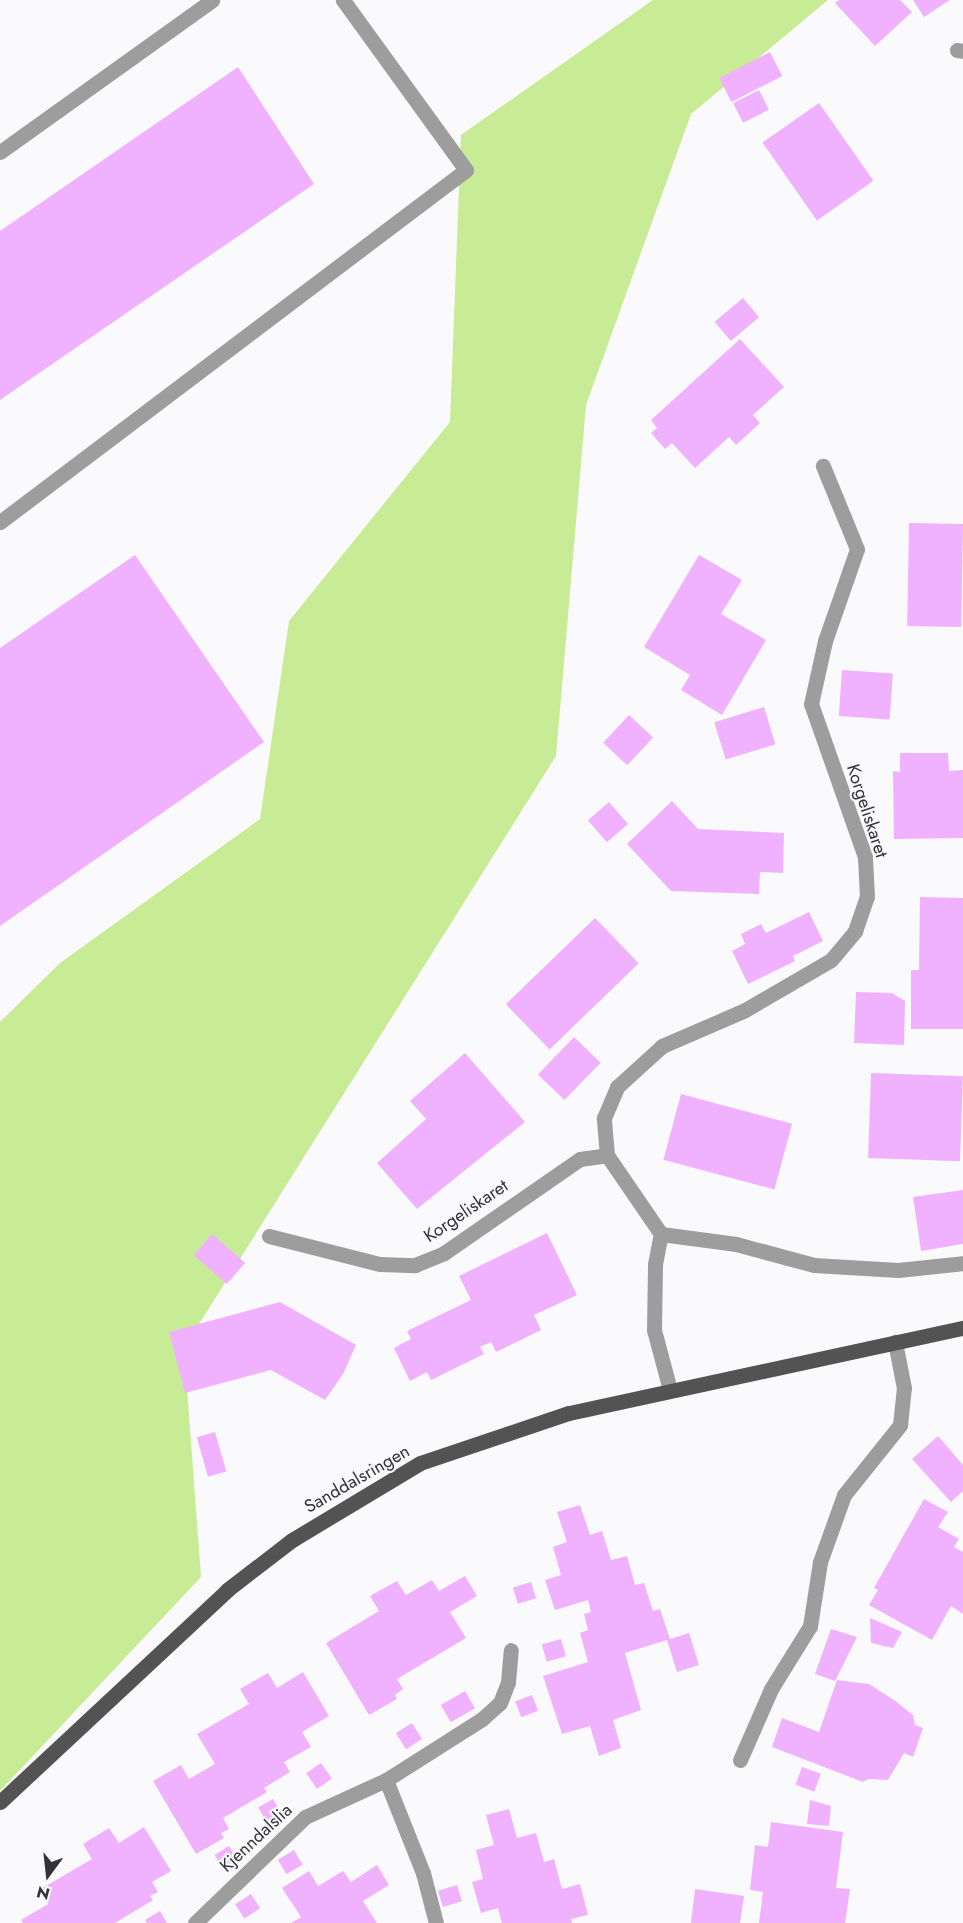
<!DOCTYPE html>
<style>
body{margin:0}
#map{position:relative;width:963px;height:1923px;overflow:hidden;background:#fafafc;font-family:Jost,sans-serif}
div>[style]{position:absolute}
[style*='--x']{left:calc(var(--x)*1px);top:calc(var(--y)*1px);width:calc(var(--w)*1px);rotate:calc(var(--a)*1deg)}
.green>*{inset:0;background:#c8eb95}
.building>*{inset:0;background:#f0b2fe;transform-origin:0 0}
.minor>*{height:15px;margin:-7.5px;padding:0 7.5px;transform-origin:7.5px;border-radius:7.5px;background:#9e9d9e}
.major>*{height:15px;margin:-7.5px;padding:0 7.5px;transform-origin:7.5px;border-radius:7.5px;background:#545353}
span{translate:-50% -50%;white-space:nowrap;text-align:center;line-height:1.15;-webkit-text-stroke:4.5px #fafafc;paint-order:stroke}
.street-label{font-size:18px;color:#333334}
.north{position:absolute;left:18px;top:1845px;width:60px;height:60px;-webkit-text-stroke:4px #fafafc;paint-order:stroke;rotate:195deg;font-size:16px;font-weight:700;line-height:24px;text-align:center;color:#333334}
.north::after{content:'';display:block;margin:auto;width:21px;height:27px;background:#333334;clip-path:polygon(50% 0,100% 100%,50% 72%,0 100%)}
</style>
<div id="map">
<div class="green">
<div style="clip-path:polygon(653px 0,828px 0,691px 114px,586px 405px,556px 756px,184px 1348px,201px 1577px,0 1791px,0 1022px,60px 963px,260px 819px,289px 621px,450px 422px,461px 135px)"></div>
</div>
<div class="building">
<div style="clip-path:polygon(839px 0,900px 0,912px 12px,875px 46px,835px 3px)"></div>
<div style="clip-path:polygon(913px 0,950px 0,924px 17px)"></div>
<div style="left:770px;top:52px;width:27px;height:57px;rotate:63deg"></div>
<div style="clip-path:polygon(238px 67px,314px 184px,0 400px,0 231px)"></div>
<div style="left:759px;top:90px;width:22px;height:29px;rotate:63deg"></div>
<div style="left:819px;top:103px;width:95px;height:69px;rotate:55deg"></div>
<div style="left:743px;top:298px;width:25px;height:37px;rotate:50deg"></div>
<div style="clip-path:polygon(740px 339px,784px 387px,753px 415px,760px 423px,736px 445px,729px 437px,695px 468px,672px 443px,665px 449px,651px 433px,657px 428px,651px 420px)"></div>
<div style="left:909px;top:523px;width:54px;height:103px;rotate:1deg"></div>
<div style="clip-path:polygon(135px 555px,264px 742px,0 926px,0 648px)"></div>
<div style="clip-path:polygon(699px 555px,742px 580px,721px 614px,766px 640px,722px 715px,681px 690px,690px 675px,644px 647px)"></div>
<div style="left:842px;top:670px;width:51px;height:46px;rotate:4deg"></div>
<div style="left:764px;top:707px;width:39px;height:52px;rotate:73deg"></div>
<div style="left:629px;top:715px;width:33px;height:38px;rotate:43deg"></div>
<div style="clip-path:polygon(900px 753px,948px 753px,949px 771px,963px 770px,963px 838px,894px 839px,893px 771px,900px 772px)"></div>
<div style="clip-path:polygon(672px 801px,698px 829px,784px 833px,783px 873px,760px 872px,759px 894px,671px 891px,627px 844px)"></div>
<div style="left:609px;top:802px;width:29px;height:28px;rotate:49deg"></div>
<div style="clip-path:polygon(920px 897px,963px 898px,963px 1029px,911px 1029px,911px 970px,919px 970px)"></div>
<div style="clip-path:polygon(809px 912px,823px 941px,793px 956px,795px 961px,748px 984px,732px 951px,745px 944px,741px 934px,761px 924px,766px 933px)"></div>
<div style="left:595px;top:918px;width:63px;height:124px;rotate:46deg"></div>
<div style="clip-path:polygon(856px 992px,892px 993px,905px 1001px,904px 1045px,854px 1043px)"></div>
<div style="left:574px;top:1037px;width:37px;height:52px;rotate:44deg"></div>
<div style="clip-path:polygon(465px 1053px,525px 1122px,417px 1209px,377px 1163px,426px 1119px,410px 1101px)"></div>
<div style="left:871px;top:1073px;width:92px;height:85px;rotate:2deg"></div>
<div style="left:681px;top:1094px;width:115px;height:68px;rotate:15deg"></div>
<div style="clip-path:polygon(963px 1190px,963px 1244px,921px 1251px,913px 1197px)"></div>
<div style="clip-path:polygon(547px 1233px,577px 1295px,534px 1315px,541px 1330px,496px 1352px,491px 1342px,480px 1347px,484px 1354px,431px 1380px,427px 1372px,410px 1381px,394px 1348px,411px 1339px,407px 1331px,471px 1300px,459px 1276px)"></div>
<div style="left:212px;top:1234px;width:44px;height:28px;rotate:41deg"></div>
<div style="clip-path:polygon(280px 1302px,356px 1345px,343px 1374px,325px 1400px,271px 1370px,185px 1393px,169px 1332px)"></div>
<div style="left:215px;top:1432px;width:41px;height:19px;rotate:74deg"></div>
<div style="clip-path:polygon(938px 1436px,963px 1465px,963px 1491px,951px 1502px,912px 1459px)"></div>
<div style="clip-path:polygon(924px 1499px,948px 1512px,938px 1527px,959px 1539px,954px 1547px,963px 1552px,963px 1614px,951px 1606px,932px 1640px,869px 1605px,878px 1590px,874px 1588px)"></div>
<div style="clip-path:polygon(580px 1505px,590px 1535px,602px 1531px,611px 1560px,627px 1556px,635px 1585px,644px 1583px,653px 1611px,660px 1609px,670px 1639px,689px 1633px,699px 1665px,677px 1672px,667px 1640px,625px 1653px,641px 1710px,613px 1720px,621px 1748px,599px 1756px,590px 1726px,562px 1734px,543px 1676px,588px 1662px,580px 1633px,588px 1630px,584px 1614px,591px 1612px,588px 1600px,555px 1610px,545px 1580px,561px 1575px,553px 1547px,567px 1542px,557px 1512px)"></div>
<div style="clip-path:polygon(465px 1576px,477px 1596px,450px 1612px,466px 1638px,397px 1679px,403px 1689px,395px 1695px,397px 1699px,369px 1715px,326px 1643px,379px 1611px,370px 1596px,397px 1581px,406px 1595px,432px 1580px,439px 1591px)"></div>
<div style="left:531px;top:1582px;width:17px;height:19px;rotate:73deg"></div>
<div style="clip-path:polygon(870px 1618px,902px 1632px,893px 1648px,871px 1643px)"></div>
<div style="clip-path:polygon(831px 1629px,857px 1637px,835px 1681px,815px 1674px)"></div>
<div style="left:561px;top:1639px;width:18px;height:20px;rotate:74deg"></div>
<div style="clip-path:polygon(303px 1672px,329px 1716px,302px 1732px,311px 1747px,284px 1762px,290px 1772px,264px 1788px,267px 1792px,223px 1818px,229px 1829px,221px 1833px,224px 1838px,196px 1854px,153px 1781px,181px 1765px,189px 1779px,215px 1764px,197px 1734px,249px 1704px,240px 1689px,268px 1673px,277px 1688px)"></div>
<div style="clip-path:polygon(837px 1680px,869px 1684px,894px 1700px,913px 1715px,915px 1725px,923px 1728px,913px 1757px,904px 1753px,888px 1780px,869px 1779px,863px 1782px,772px 1747px,782px 1718px,819px 1732px)"></div>
<div style="left:465px;top:1691px;width:20px;height:28px;rotate:60deg"></div>
<div style="left:532px;top:1695px;width:17px;height:18px;rotate:69deg"></div>
<div style="left:412px;top:1723px;width:19px;height:19px;rotate:58deg"></div>
<div style="left:321px;top:1763px;width:19px;height:18px;rotate:55deg"></div>
<div style="left:802px;top:1767px;width:20px;height:19px;rotate:20deg"></div>
<div style="left:273px;top:1799px;width:20px;height:17px;rotate:60deg"></div>
<div style="clip-path:polygon(810px 1800px,831px 1806px,829px 1826px,807px 1824px)"></div>
<div style="clip-path:polygon(509px 1809px,517px 1838px,536px 1833px,544px 1862px,554px 1859px,562px 1889px,580px 1884px,588px 1915px,571px 1919px,572px 1923px,502px 1923px,498px 1908px,481px 1913px,472px 1882px,483px 1879px,476px 1850px,494px 1845px,486px 1815px)"></div>
<div style="clip-path:polygon(771px 1822px,843px 1832px,836px 1888px,850px 1889px,845px 1923px,759px 1923px,763px 1892px,750px 1890px,755px 1845px,768px 1847px)"></div>
<div style="clip-path:polygon(144px 1827px,171px 1871px,152px 1882px,158px 1892px,150px 1896px,153px 1900px,115px 1923px,23px 1923px,21px 1920px,48px 1904px,39px 1890px,92px 1859px,83px 1844px,109px 1828px,119px 1843px)"></div>
<div style="left:229px;top:1846px;width:19px;height:17px;rotate:58deg"></div>
<div style="left:294px;top:1850px;width:17px;height:19px;rotate:59deg"></div>
<div style="clip-path:polygon(377px 1865px,389px 1885px,363px 1901px,377px 1923px,291px 1923px,301px 1917px,282px 1888px,309px 1871px,318px 1886px,343px 1871px,351px 1882px)"></div>
<div style="left:457px;top:1885px;width:17px;height:20px;rotate:73deg"></div>
<div style="clip-path:polygon(695px 1889px,744px 1896px,740px 1923px,691px 1923px)"></div>
<div style="left:251px;top:1894px;width:17px;height:19px;rotate:57deg"></div>
<div style="clip-path:polygon(160px 1911px,167px 1923px,147px 1923px,145px 1920px)"></div>
</div>
<div class="minor">
<div style="--x:957;--y:50;--w:6;--a:9"></div>
<div style="--x:0;--y:152;--w:261;--a:-35.6"></div>
<div style="--x:0;--y:522;--w:584;--a:-37.07"></div>
<div style="--x:466;--y:170;--w:210;--a:-125.9"></div>
<div style="--x:661;--y:1234;--w:96;--a:-124.4"></div>
<div style="--x:607;--y:1155;--w:37;--a:-95"></div>
<div style="--x:604;--y:1118;--w:34;--a:-67"></div>
<div style="--x:617;--y:1087;--w:61;--a:-42.3"></div>
<div style="--x:662;--y:1046;--w:90;--a:-23.4"></div>
<div style="--x:745;--y:1010;--w:99;--a:-30.2"></div>
<div style="--x:831;--y:960;--w:38;--a:-50"></div>
<div style="--x:855;--y:931;--w:36;--a:-71"></div>
<div style="--x:867;--y:897;--w:40;--a:-92.9"></div>
<div style="--x:865;--y:857;--w:162;--a:-109.4"></div>
<div style="--x:811;--y:704;--w:65;--a:-77.5"></div>
<div style="--x:825;--y:641;--w:97;--a:-70.8"></div>
<div style="--x:857;--y:549;--w:90;--a:-112.3"></div>
<div style="--x:269;--y:1236;--w:114;--a:14.2"></div>
<div style="--x:380;--y:1264;--w:35;--a:2"></div>
<div style="--x:415;--y:1265;--w:31;--a:-22"></div>
<div style="--x:444;--y:1253;--w:165;--a:-34.7"></div>
<div style="--x:580;--y:1159;--w:27;--a:-8"></div>
<div style="--x:670;--y:1390;--w:62;--a:-104.9"></div>
<div style="--x:654;--y:1330;--w:66;--a:-89.1"></div>
<div style="--x:655;--y:1264;--w:31;--a:-79"></div>
<div style="--x:661;--y:1234;--w:76;--a:7.6"></div>
<div style="--x:736;--y:1244;--w:81;--a:15.1"></div>
<div style="--x:814;--y:1265;--w:84;--a:3.4"></div>
<div style="--x:898;--y:1270;--w:65;--a:-6.1"></div>
<div style="--x:740;--y:1760;--w:77;--a:-66.4"></div>
<div style="--x:771;--y:1689;--w:74;--a:-58.2"></div>
<div style="--x:810;--y:1626;--w:65;--a:-81.1"></div>
<div style="--x:820;--y:1562;--w:71;--a:-70.3"></div>
<div style="--x:844;--y:1495;--w:90;--a:-51.3"></div>
<div style="--x:900;--y:1425;--w:37;--a:-84"></div>
<div style="--x:904;--y:1388;--w:47;--a:-101.1"></div>
<div style="--x:386;--y:1780;--w:100;--a:68.3"></div>
<div style="--x:423;--y:1873;--w:52;--a:75.4"></div>
<div style="--x:195;--y:1923;--w:153;--a:-43.9"></div>
<div style="--x:305;--y:1817;--w:89;--a:-24.6"></div>
<div style="--x:386;--y:1780;--w:114;--a:-32.4"></div>
<div style="--x:482;--y:1719;--w:24;--a:-42"></div>
<div style="--x:500;--y:1703;--w:22;--a:-69"></div>
<div style="--x:508;--y:1682;--w:32;--a:-85"></div>
</div>
<div class="major">
<div style="--x:0;--y:1802;--w:311;--a:-43"></div>
<div style="--x:227;--y:1590;--w:82;--a:-37.6"></div>
<div style="--x:292;--y:1540;--w:149;--a:-31"></div>
<div style="--x:420;--y:1463;--w:157;--a:-18.6"></div>
<div style="--x:569;--y:1413;--w:403;--a:-12.2"></div>
</div>
<div class="street-label">
<span style="left:867px;top:811px;rotate:72deg">Korgeliskaret</span>
<span style="left:466px;top:1211px;rotate:-34deg">Korgeliskaret</span>
<span style="left:357px;top:1479px;rotate:-30deg">Sanddalsringen</span>
<span style="left:256px;top:1838px;rotate:-43deg">Kjenndalslia</span>
</div>
<div class="north">N</div>
</div>
